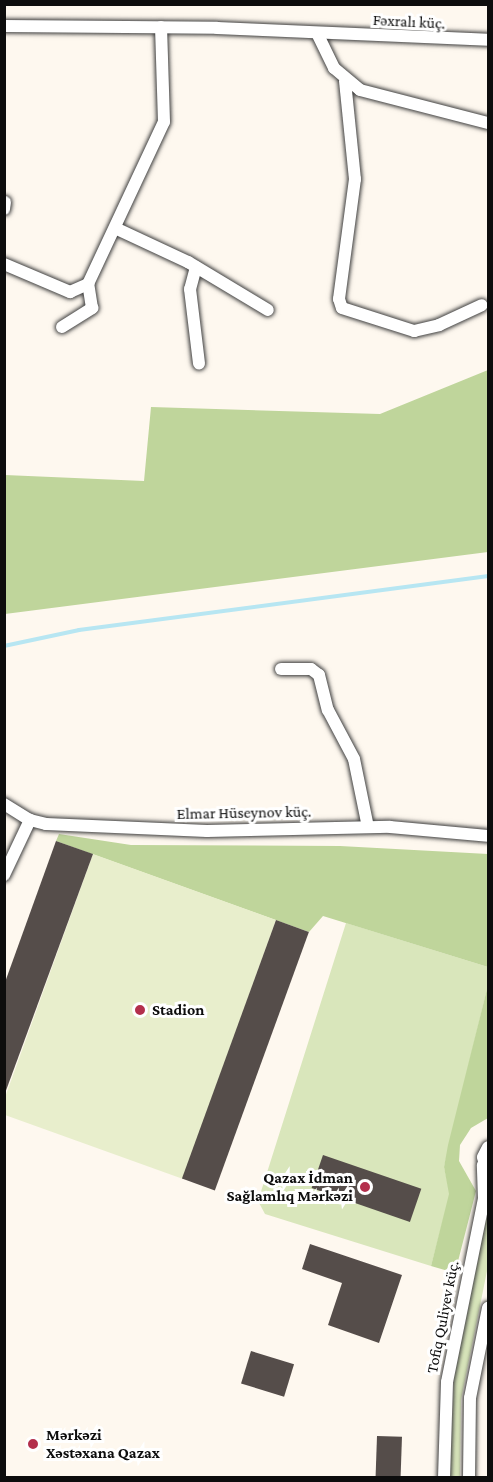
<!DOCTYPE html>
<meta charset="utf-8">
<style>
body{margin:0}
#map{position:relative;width:493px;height:1482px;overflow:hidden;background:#fef8ef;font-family:"Crimson Pro",serif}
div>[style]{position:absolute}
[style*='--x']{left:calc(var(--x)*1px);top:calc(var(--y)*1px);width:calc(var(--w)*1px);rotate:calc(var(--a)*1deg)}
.green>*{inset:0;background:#d9e6bb}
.forest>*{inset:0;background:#bfd59b}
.pitch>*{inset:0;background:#e8eecc}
.stream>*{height:4px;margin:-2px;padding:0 2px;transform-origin:2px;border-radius:2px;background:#b7e6f2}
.building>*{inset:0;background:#554d4a;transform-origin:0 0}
.roads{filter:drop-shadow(0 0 2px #404040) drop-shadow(0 0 2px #404040)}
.minor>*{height:12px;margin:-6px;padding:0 6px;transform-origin:6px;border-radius:6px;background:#fff}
.dots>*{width:16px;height:16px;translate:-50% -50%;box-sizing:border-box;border:3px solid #fff;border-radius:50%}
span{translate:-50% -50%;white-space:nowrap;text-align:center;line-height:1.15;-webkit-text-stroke:6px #fff;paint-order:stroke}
.street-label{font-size:16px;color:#0d0d0d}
.poi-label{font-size:16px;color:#0d0d0d;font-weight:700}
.left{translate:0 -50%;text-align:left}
.right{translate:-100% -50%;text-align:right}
.frame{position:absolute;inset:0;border:6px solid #0d0d0d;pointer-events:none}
</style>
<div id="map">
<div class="green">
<div style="clip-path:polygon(346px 923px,488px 967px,488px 985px,444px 1167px,450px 1194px,431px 1266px,265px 1214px,258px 1201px)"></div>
<div style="clip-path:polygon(488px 1210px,488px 1266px,461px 1400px,460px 1477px,450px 1478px,454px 1378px)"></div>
</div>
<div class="forest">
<div style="clip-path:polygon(488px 370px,488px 552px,5px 614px,5px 475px,144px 481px,151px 407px,380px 414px)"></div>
<div style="clip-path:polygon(59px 834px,131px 845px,340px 846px,488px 854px,488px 967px,323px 916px,309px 932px,56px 841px)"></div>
<div style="clip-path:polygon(488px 985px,488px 1118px,471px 1128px,460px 1145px,459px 1161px,476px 1191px,455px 1273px,431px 1266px,449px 1194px,444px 1167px,448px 1145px)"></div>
</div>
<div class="pitch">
<div style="clip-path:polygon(93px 854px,276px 920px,183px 1179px,5px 1115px,4px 1100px)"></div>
</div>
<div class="stream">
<div style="--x:4;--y:646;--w:77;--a:-12"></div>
<div style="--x:79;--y:630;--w:413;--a:-7.5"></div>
</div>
<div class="building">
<div style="clip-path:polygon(56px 841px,93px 854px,4px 1096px,4px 985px)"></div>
<div style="left:276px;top:920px;width:35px;height:275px;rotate:20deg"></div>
<div style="left:323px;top:1155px;width:104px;height:35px;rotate:19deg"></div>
<div style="clip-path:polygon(310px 1244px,402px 1275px,379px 1343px,328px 1325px,342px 1283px,302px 1269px)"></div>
<div style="left:251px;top:1351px;width:45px;height:34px;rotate:17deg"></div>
<div style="left:377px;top:1436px;width:25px;height:42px;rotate:2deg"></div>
</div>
<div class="roads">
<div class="minor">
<div style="--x:4;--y:26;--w:213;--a:0.5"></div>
<div style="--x:217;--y:28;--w:271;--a:2.5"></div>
<div style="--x:317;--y:33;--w:39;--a:64"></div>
<div style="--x:334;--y:68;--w:34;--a:40"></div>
<div style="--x:360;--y:90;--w:132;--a:14.5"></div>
<div style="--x:345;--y:81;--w:99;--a:84.2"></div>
<div style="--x:355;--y:179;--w:121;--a:97.6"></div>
<div style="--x:339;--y:299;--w:9;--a:72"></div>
<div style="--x:342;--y:308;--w:76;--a:17.7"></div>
<div style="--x:414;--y:331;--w:26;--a:-13"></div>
<div style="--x:439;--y:325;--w:47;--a:-24.9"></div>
<div style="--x:4;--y:209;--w:7;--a:-82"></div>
<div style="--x:115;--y:228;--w:81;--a:25"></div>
<div style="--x:188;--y:262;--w:93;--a:31"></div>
<div style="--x:4;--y:264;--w:72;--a:23"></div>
<div style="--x:70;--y:292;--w:20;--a:-24"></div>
<div style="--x:88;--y:284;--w:179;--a:-64.9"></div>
<div style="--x:164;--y:122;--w:95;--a:-91.8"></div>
<div style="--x:196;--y:267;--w:23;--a:105"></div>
<div style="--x:190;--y:289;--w:75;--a:83.1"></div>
<div style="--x:62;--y:327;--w:36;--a:-32"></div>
<div style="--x:92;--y:308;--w:24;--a:-99"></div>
<div style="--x:281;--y:669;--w:30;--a:0"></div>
<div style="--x:311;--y:669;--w:10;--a:37"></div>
<div style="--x:319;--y:675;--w:36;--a:76"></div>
<div style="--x:328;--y:710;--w:55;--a:62"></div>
<div style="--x:354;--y:759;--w:69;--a:78.4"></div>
<div style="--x:4;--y:804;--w:31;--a:32"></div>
<div style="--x:30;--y:820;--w:16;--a:14"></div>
<div style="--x:46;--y:824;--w:161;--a:2.5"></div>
<div style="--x:207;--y:831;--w:183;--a:-1.3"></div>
<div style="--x:390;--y:827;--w:98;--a:5.2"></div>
<div style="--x:4;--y:875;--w:61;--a:-64.7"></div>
<div style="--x:486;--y:1171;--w:14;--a:-102"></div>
<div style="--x:483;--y:1157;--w:11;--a:-63"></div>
<div style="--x:444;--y:1478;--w:96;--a:-88.2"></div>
<div style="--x:447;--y:1382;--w:187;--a:-78.6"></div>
<div style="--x:484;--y:1199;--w:34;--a:-92"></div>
<div style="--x:469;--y:1478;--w:80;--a:-89.3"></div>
<div style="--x:470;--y:1398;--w:92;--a:-78.7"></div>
</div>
</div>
<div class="dots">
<div style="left:140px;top:1010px;background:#b32f4c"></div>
<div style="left:365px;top:1187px;background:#b32f4c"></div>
<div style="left:33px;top:1444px;background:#b32f4c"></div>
</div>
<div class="street-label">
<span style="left:409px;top:22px;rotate:3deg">Fəxralı küç.</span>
<span style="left:244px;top:813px;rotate:-1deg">Elmar Hüseynov küç.</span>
<span style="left:443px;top:1317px;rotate:-79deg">Tofiq Quliyev küç.</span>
</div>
<div class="poi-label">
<span class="left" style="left:152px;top:1010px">Stadion</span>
<span class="right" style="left:353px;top:1187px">Qazax İdman<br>Sağlamlıq Mərkəzi</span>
<span class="left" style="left:46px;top:1444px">Mərkəzi<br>Xəstəxana Qazax</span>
</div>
<div class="frame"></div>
</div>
